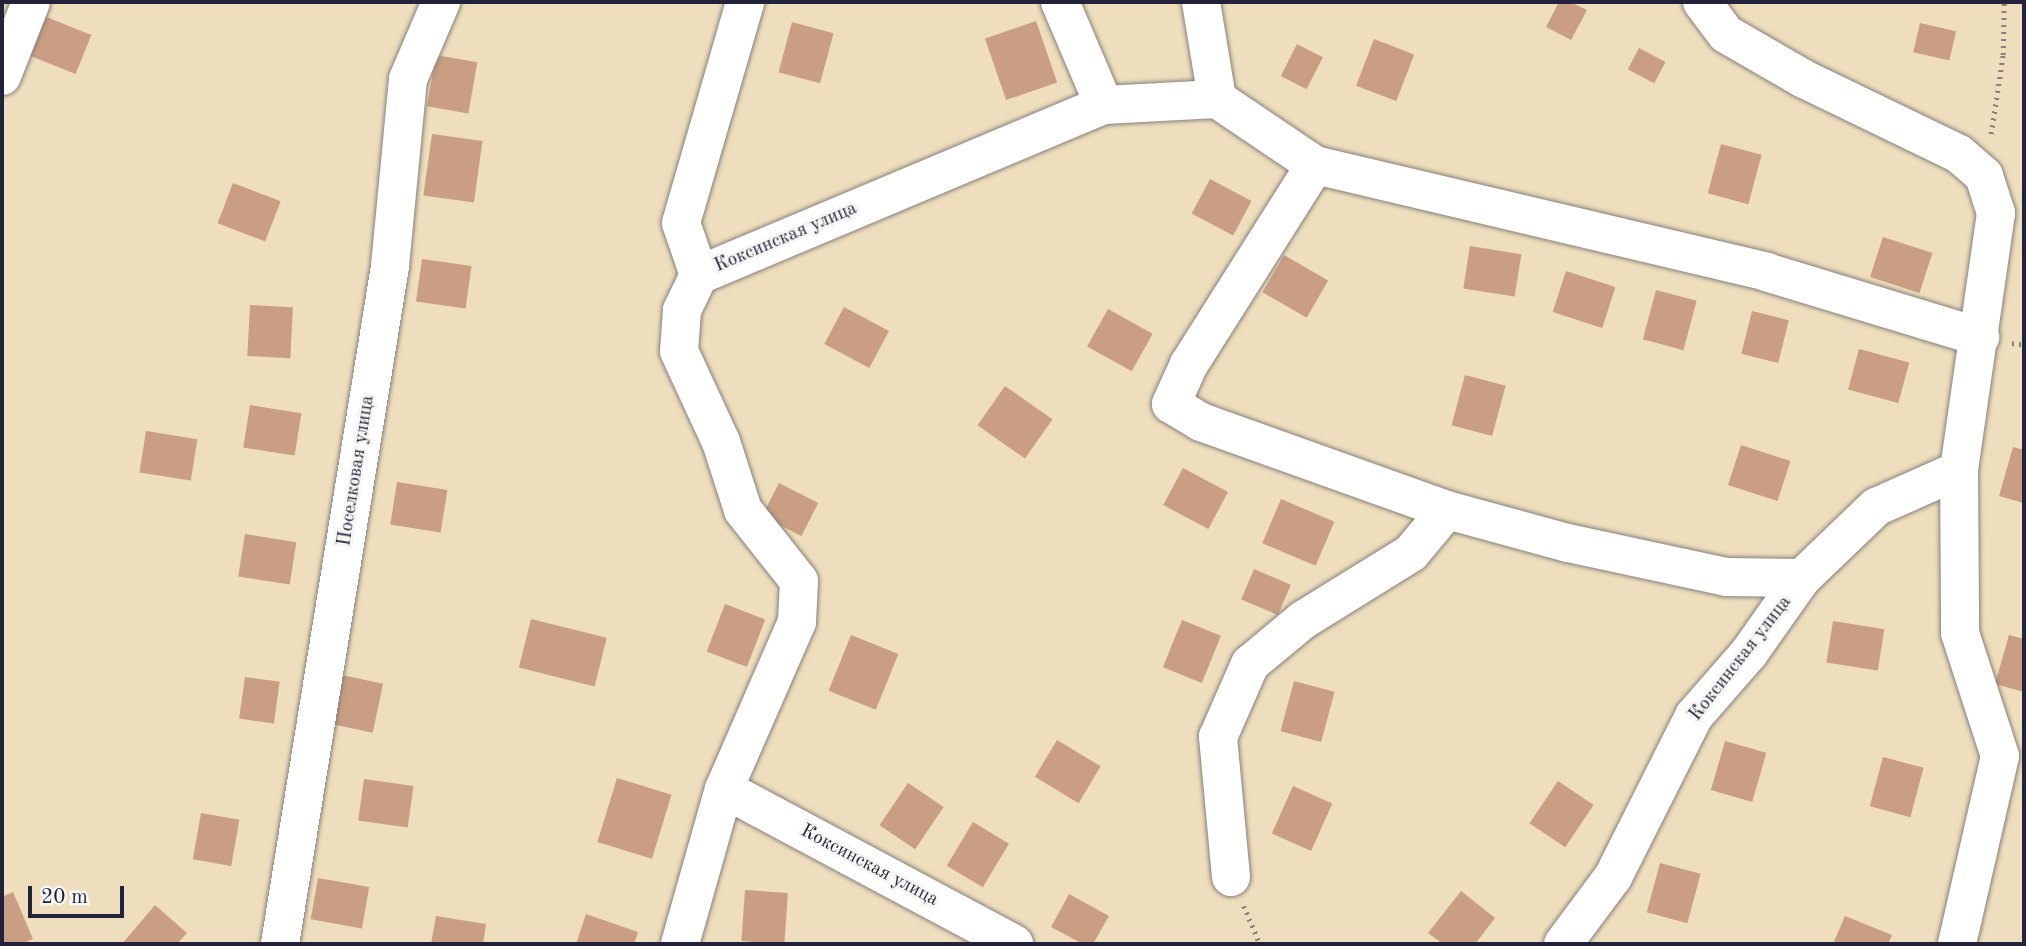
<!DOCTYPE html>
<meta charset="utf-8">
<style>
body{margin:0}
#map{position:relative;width:2026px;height:946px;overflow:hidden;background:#eedebd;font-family:"Old Standard TT",serif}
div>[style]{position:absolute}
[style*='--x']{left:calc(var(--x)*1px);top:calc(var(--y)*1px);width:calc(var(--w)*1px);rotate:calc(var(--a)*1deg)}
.building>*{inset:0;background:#c99e83;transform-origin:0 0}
.path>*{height:4.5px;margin-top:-2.25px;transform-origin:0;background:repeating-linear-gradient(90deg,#88807c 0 2px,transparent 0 7px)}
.roads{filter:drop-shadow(0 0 2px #88807c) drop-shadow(0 0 2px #88807c)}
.minor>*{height:38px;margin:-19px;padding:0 19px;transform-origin:19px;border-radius:19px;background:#fff}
span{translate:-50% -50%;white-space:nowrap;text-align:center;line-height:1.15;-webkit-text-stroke:6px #f6f6f2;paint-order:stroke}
.street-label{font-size:19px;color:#22223b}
.frame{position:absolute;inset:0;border:4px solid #22223b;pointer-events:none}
.scale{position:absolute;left:28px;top:886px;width:96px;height:32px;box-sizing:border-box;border:4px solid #22223b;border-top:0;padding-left:9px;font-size:21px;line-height:24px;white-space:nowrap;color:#22223b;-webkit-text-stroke:5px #f6f6f2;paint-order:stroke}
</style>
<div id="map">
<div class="building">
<div style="clip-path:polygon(1559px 2px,1570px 2px,1587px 10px,1571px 40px,1546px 27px)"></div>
<div style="left:44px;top:16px;width:51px;height:42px;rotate:22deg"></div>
<div style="left:1036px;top:21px;width:65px;height:54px;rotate:71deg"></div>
<div style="left:792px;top:22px;width:43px;height:52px;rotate:15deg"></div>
<div style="left:1920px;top:23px;width:37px;height:30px;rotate:13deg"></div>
<div style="left:1374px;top:39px;width:43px;height:50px;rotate:21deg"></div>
<div style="left:1297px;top:44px;width:29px;height:36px;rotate:27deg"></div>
<div style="left:1639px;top:48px;width:30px;height:24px;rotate:28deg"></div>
<div style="left:436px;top:55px;width:42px;height:52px;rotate:10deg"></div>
<div style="left:432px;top:134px;width:51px;height:62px;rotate:8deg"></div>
<div style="left:1721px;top:144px;width:42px;height:51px;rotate:15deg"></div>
<div style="left:1210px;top:179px;width:47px;height:39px;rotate:28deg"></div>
<div style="left:233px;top:183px;width:51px;height:43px;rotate:21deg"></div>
<div style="left:1883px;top:237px;width:52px;height:42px;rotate:18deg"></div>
<div style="left:1470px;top:246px;width:52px;height:43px;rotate:9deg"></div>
<div style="left:1284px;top:255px;width:51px;height:43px;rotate:30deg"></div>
<div style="left:422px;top:259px;width:50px;height:43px;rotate:8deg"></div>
<div style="left:1566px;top:271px;width:52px;height:43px;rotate:18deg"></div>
<div style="left:1656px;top:290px;width:42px;height:51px;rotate:15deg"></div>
<div style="left:250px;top:305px;width:43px;height:51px;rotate:3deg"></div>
<div style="left:844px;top:307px;width:51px;height:42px;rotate:28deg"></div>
<div style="left:1108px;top:309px;width:51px;height:43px;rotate:29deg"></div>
<div style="left:1752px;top:311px;width:38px;height:44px;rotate:14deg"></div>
<div style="left:1859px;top:349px;width:52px;height:42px;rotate:15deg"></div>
<div style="left:1465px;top:375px;width:42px;height:52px;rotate:15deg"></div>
<div style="left:1005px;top:386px;width:58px;height:48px;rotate:35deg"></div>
<div style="left:250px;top:405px;width:52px;height:43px;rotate:9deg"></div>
<div style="left:146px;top:431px;width:52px;height:42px;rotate:9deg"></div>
<div style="left:1741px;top:445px;width:52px;height:42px;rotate:18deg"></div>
<div style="clip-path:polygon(2013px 447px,2024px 450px,2024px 503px,1999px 496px)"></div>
<div style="left:1183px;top:468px;width:51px;height:42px;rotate:28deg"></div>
<div style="left:397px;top:482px;width:51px;height:43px;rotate:9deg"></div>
<div style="left:779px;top:483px;width:44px;height:37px;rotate:27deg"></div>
<div style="left:1281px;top:499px;width:58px;height:48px;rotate:23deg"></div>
<div style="left:245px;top:534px;width:52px;height:43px;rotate:9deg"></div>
<div style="left:1254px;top:569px;width:40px;height:33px;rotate:23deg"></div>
<div style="left:725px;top:604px;width:43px;height:51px;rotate:21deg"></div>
<div style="left:531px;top:619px;width:78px;height:50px;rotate:14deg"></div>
<div style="left:1182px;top:620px;width:42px;height:51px;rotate:22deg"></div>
<div style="left:1833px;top:621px;width:52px;height:42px;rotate:9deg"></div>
<div style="left:851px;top:635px;width:51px;height:60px;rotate:22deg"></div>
<div style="clip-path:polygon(2009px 635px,2024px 639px,2024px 692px,1995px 684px)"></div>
<div style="left:342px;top:675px;width:42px;height:50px;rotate:12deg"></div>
<div style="left:245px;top:677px;width:35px;height:42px;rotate:8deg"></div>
<div style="left:1294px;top:681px;width:42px;height:52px;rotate:15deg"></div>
<div style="left:1057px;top:740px;width:51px;height:43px;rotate:31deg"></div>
<div style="left:1725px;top:741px;width:43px;height:51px;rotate:16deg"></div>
<div style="left:1883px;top:757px;width:42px;height:51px;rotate:15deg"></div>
<div style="left:617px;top:778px;width:57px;height:67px;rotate:17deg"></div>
<div style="left:364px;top:779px;width:50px;height:42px;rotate:8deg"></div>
<div style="left:1558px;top:781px;width:43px;height:51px;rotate:34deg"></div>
<div style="left:908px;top:783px;width:43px;height:51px;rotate:34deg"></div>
<div style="left:1293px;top:786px;width:43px;height:52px;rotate:24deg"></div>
<div style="left:201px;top:813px;width:39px;height:47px;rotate:10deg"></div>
<div style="left:973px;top:822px;width:42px;height:51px;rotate:31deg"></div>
<div style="left:1660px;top:863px;width:42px;height:51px;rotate:15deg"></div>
<div style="left:318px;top:878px;width:52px;height:42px;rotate:10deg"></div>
<div style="left:745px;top:890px;width:43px;height:51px;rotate:4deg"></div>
<div style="clip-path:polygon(1461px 891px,1495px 918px,1475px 944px,1443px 944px,1428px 933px)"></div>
<div style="clip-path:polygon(13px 892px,33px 939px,21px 944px,2px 944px,2px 897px)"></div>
<div style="clip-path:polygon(1069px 894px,1109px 916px,1093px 944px,1083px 944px,1051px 927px)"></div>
<div style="clip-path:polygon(155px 905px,187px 933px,177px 944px,122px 944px)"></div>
<div style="clip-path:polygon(586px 914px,638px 932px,634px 944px,576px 944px)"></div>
<div style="clip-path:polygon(436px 916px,486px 924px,483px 944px,431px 944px)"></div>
<div style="clip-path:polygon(1845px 916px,1892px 935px,1888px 944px,1833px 944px)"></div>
</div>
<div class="path">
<div style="--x:1991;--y:134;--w:80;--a:-81.4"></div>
<div style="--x:2003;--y:55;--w:53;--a:-88.9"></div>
<div style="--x:2012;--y:343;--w:12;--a:9"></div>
<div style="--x:1244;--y:906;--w:41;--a:67.2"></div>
</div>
<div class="roads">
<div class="minor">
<div style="--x:1060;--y:2;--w:112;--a:66.9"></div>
<div style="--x:1201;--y:2;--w:98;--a:80.6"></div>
<div style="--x:1702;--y:2;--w:40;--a:53"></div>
<div style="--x:1726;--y:34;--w:90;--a:30"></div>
<div style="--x:1804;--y:79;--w:172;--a:25.8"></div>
<div style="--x:1959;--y:154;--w:33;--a:41"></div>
<div style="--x:1984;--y:176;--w:39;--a:72"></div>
<div style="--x:1996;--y:213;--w:260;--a:98.2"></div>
<div style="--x:1959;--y:470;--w:163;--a:89.6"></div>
<div style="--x:1960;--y:633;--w:129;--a:72"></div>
<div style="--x:2000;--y:756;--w:193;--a:102.9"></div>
<div style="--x:2;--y:76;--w:79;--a:-68.6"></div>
<div style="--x:1315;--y:165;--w:236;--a:122.3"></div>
<div style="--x:1189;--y:364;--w:44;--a:114.2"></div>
<div style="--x:1171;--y:404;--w:35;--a:31"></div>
<div style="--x:1201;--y:422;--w:261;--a:19.7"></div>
<div style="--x:1447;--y:510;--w:125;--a:15.3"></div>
<div style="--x:1568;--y:543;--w:162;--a:12.1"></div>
<div style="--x:1726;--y:577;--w:76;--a:0.8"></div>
<div style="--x:699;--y:275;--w:55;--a:-109.1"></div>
<div style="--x:681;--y:223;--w:230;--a:-73.8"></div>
<div style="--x:724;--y:789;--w:329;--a:28.1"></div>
<div style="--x:1231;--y:877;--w:141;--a:-95.3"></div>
<div style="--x:1218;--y:737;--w:80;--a:-66.3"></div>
<div style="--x:1250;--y:664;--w:69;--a:-39.7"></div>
<div style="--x:1303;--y:620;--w:127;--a:-31.8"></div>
<div style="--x:1411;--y:553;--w:56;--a:-50.1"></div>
<div style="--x:280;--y:944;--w:687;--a:-80.78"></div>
<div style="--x:390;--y:266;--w:188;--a:-84.5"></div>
<div style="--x:408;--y:79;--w:84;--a:-66.8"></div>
<div style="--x:680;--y:944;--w:161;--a:-74.2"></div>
<div style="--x:724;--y:789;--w:182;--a:-66.4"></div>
<div style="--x:797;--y:622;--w:41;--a:-87.2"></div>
<div style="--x:799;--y:581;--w:90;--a:-128.3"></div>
<div style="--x:743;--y:510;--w:71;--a:-107.9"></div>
<div style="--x:721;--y:442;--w:100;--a:-114.8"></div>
<div style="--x:679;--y:351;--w:41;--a:-85.8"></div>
<div style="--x:682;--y:310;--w:39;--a:-64"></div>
<div style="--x:699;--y:275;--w:439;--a:-22.8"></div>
<div style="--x:1104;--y:105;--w:113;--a:-3"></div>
<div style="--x:1217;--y:99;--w:118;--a:34"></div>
<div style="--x:1315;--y:165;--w:464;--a:13.3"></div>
<div style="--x:1766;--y:272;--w:224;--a:16.9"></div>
<div style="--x:1563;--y:944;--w:84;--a:-53.3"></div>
<div style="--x:1613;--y:877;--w:180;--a:-63.3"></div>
<div style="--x:1694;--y:716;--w:84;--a:-48.9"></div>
<div style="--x:1749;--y:653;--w:92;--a:-54.8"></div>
<div style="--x:1802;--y:578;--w:103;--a:-43.8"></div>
<div style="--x:1876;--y:507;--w:91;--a:-24"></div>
</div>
</div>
<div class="street-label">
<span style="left:786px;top:238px;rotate:-23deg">Коксинская улица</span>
<span style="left:357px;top:471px;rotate:-81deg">Поселковая улица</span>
<span style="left:1741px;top:659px;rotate:-52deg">Коксинская улица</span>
<span style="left:869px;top:866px;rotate:28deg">Коксинская улица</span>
</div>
<div class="frame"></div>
<div class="scale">20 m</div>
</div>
